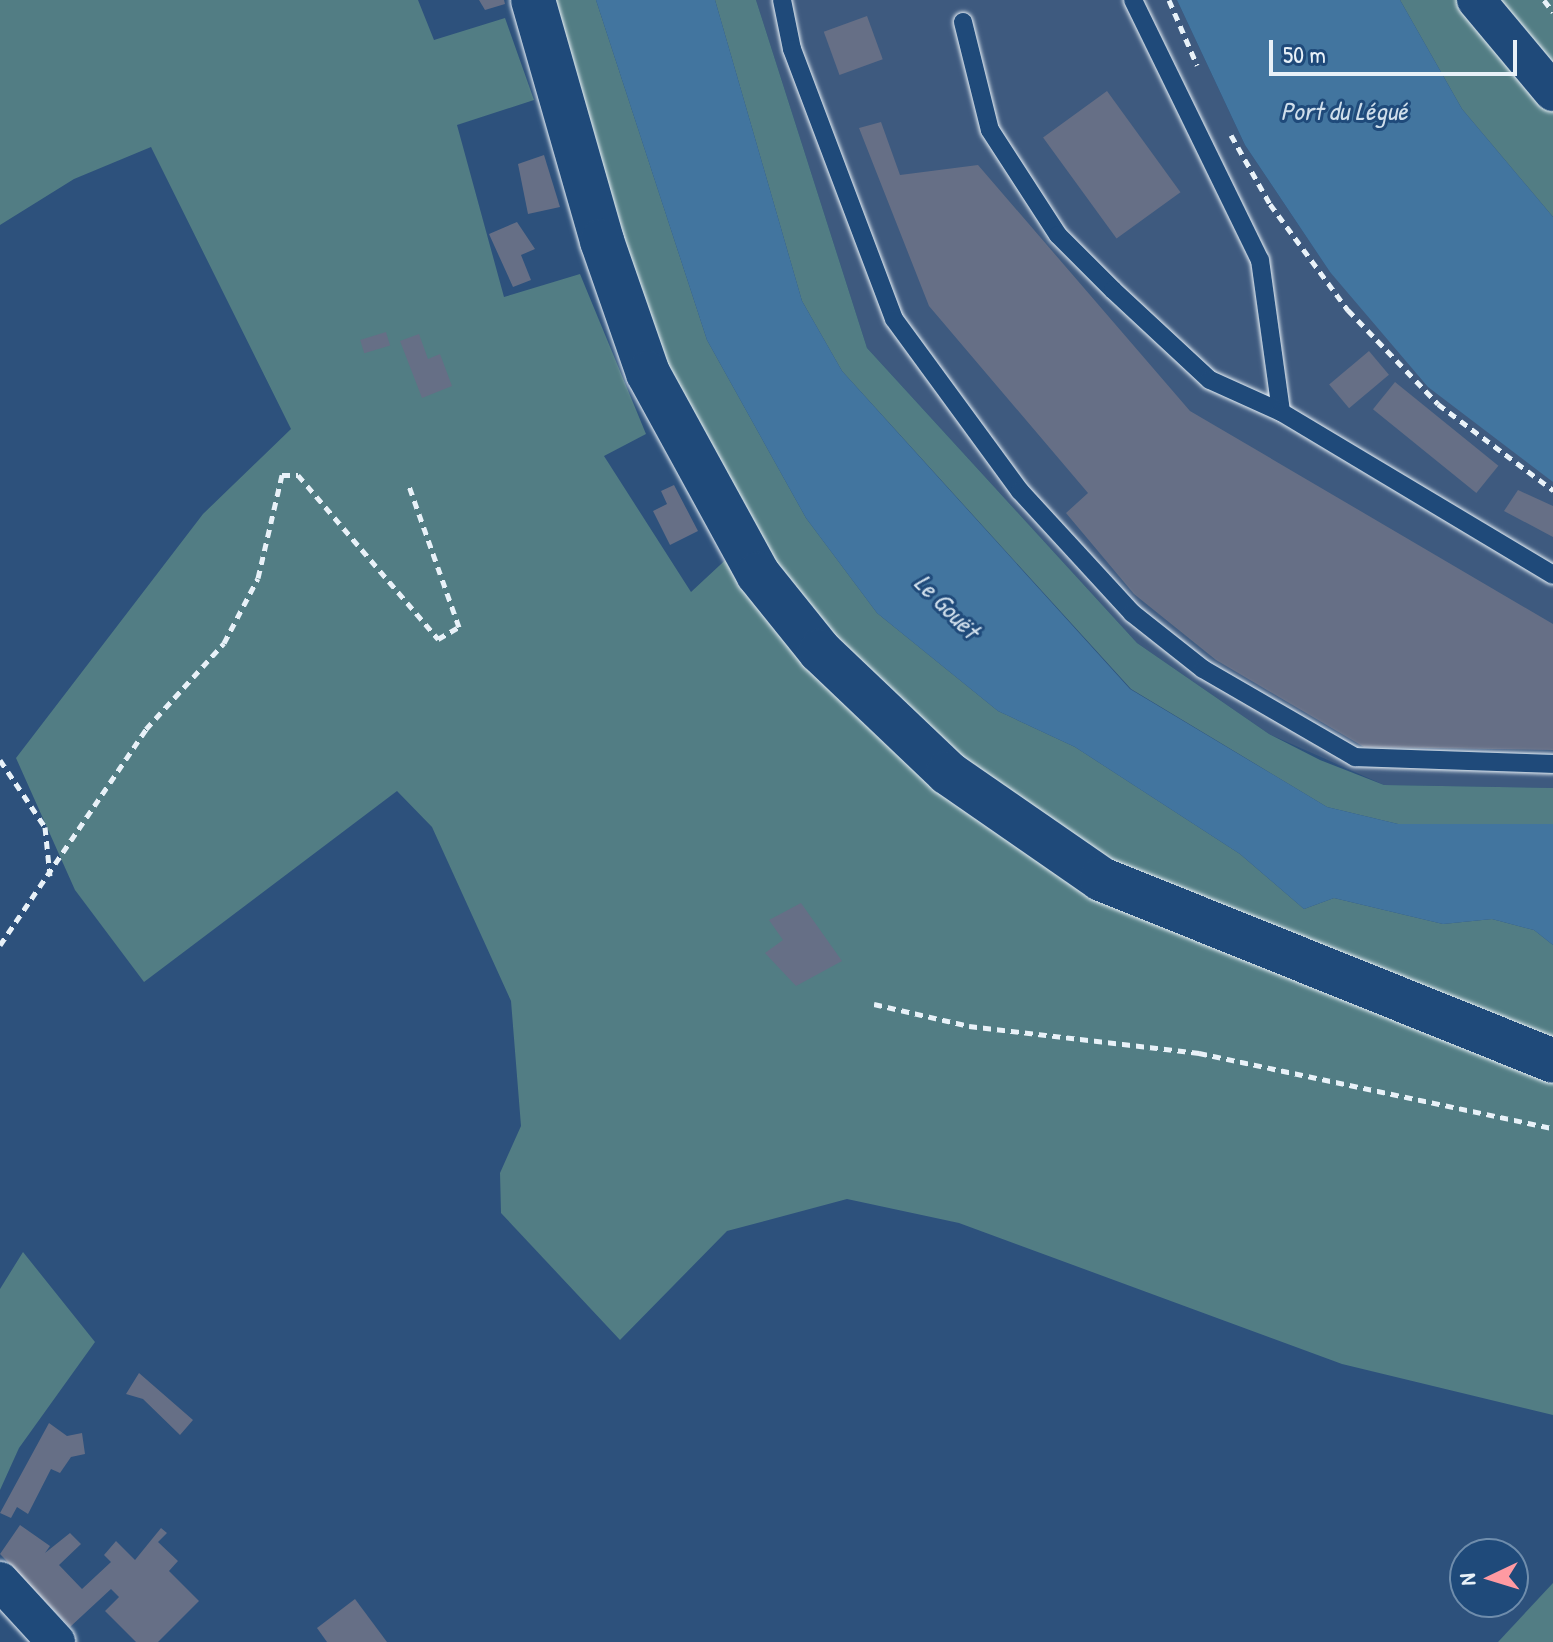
<!DOCTYPE html>
<meta charset="utf-8">
<style>
body{margin:0}
#map{position:relative;width:1553px;height:1642px;overflow:hidden;background:#2d517c;font-family:"Patrick Hand",sans-serif}
div>[style]{position:absolute}
[style*='--x']{left:calc(var(--x)*1px);top:calc(var(--y)*1px);width:calc(var(--w)*1px);rotate:calc(var(--a)*1deg)}
.built>*{inset:0;background:#3e5a7f}
.green>*{inset:0;background:#527d84}
.water>*{inset:0;background:#42759f}
.building>*{inset:0;background:#666f86;transform-origin:0 0}
.path>*{height:5px;margin-top:-2.5px;transform-origin:0;background:repeating-linear-gradient(90deg,#e8f1f8 0 8px,transparent 0 14px)}
.roads{filter:drop-shadow(0 0 2px #e8f1f8) drop-shadow(0 0 2px #e8f1f8)}
.service>*{height:18px;margin:-9px;padding:0 9px;transform-origin:9px;border-radius:9px;background:#1f4a7a}
.minor>*{height:38px;margin:-19px;padding:0 19px;transform-origin:19px;border-radius:19px;background:#1f4a7a}
.tertiary>*{height:44px;margin:-22px;padding:0 22px;transform-origin:22px;border-radius:22px;background:#1f4a7a}
span{translate:-50% -50%;white-space:nowrap;text-align:center;line-height:1.15;-webkit-text-stroke:6px #1f4a7a;paint-order:stroke}
.water-label{font-size:26px;color:#cfdeeb;font-style:italic}
.north{position:absolute;left:1449px;top:1538px;width:80px;height:80px;box-sizing:border-box;background:#1f4a7a;border:2px solid #6f8dac;border-radius:50%;rotate:266deg;font-size:22px;font-weight:700;line-height:32px;text-align:center;color:#e8f1f8}
.north::after{content:'';display:block;margin:auto;width:28px;height:36px;background:#ff9aa2;clip-path:polygon(50% 0,100% 100%,50% 72%,0 100%)}
.scale{position:absolute;left:1269px;top:40px;width:248px;height:36px;box-sizing:border-box;border:4px solid #e8f1f8;border-top:0;padding-left:10px;font-size:24px;line-height:28px;white-space:nowrap;color:#e8f1f8;-webkit-text-stroke:6px #1f4a7a;paint-order:stroke}
</style>
<div id="map">
<div class="built">
<div style="clip-path:polygon(756px 0,1177px 0,1245px 145px,1330px 272px,1553px 482px,1553px 788px,1384px 785px,1269px 734px,1137px 643px,867px 348px)"></div>
</div>
<div class="green">
<div style="clip-path:polygon(0 0,418px 0,434px 40px,505px 18px,534px 100px,457px 125px,504px 297px,580px 274px,646px 434px,604px 456px,691px 592px,749px 538px,724px 500px,653px 330px,551px 0,596px 0,707px 340px,806px 518px,877px 613px,998px 711px,1075px 747px,1240px 854px,1304px 909px,1334px 898px,1443px 924px,1492px 919px,1534px 930px,1553px 945px,1553px 1415px,1342px 1364px,959px 1223px,847px 1199px,727px 1231px,620px 1340px,501px 1213px,500px 1173px,521px 1126px,511px 1001px,432px 827px,397px 791px,144px 982px,75px 890px,16px 758px,203px 514px,291px 429px,151px 147px,74px 179px,0 225px)"></div>
<div style="clip-path:polygon(715px 0,756px 0,867px 348px,1137px 643px,1269px 734px,1320px 760px,1384px 785px,1553px 788px,1553px 824px,1398px 824px,1327px 807px,1131px 689px,842px 371px,802px 301px)"></div>
<div style="clip-path:polygon(1400px 0,1553px 0,1553px 217px,1462px 109px)"></div>
<div style="clip-path:polygon(23px 1252px,95px 1342px,19px 1448px,0 1490px,0 1289px)"></div>
<div style="clip-path:polygon(1553px 1583px,1553px 1642px,1498px 1642px)"></div>
</div>
<div class="water">
<div style="clip-path:polygon(596px 0,715px 0,802px 301px,842px 371px,1130px 689px,1327px 807px,1398px 824px,1553px 824px,1553px 945px,1534px 930px,1492px 919px,1443px 924px,1334px 898px,1304px 909px,1240px 854px,1075px 747px,998px 711px,877px 613px,806px 518px,707px 340px)"></div>
<div style="clip-path:polygon(1177px 0,1400px 0,1462px 109px,1553px 217px,1553px 482px,1428px 387px,1330px 272px,1245px 145px)"></div>
</div>
<div class="building">
<div style="clip-path:polygon(479px 0,504px 0,505px 4px,485px 10px)"></div>
<div style="left:867px;top:16px;width:46px;height:46px;rotate:70deg"></div>
<div style="left:1107px;top:91px;width:125px;height:79px;rotate:54deg"></div>
<div style="clip-path:polygon(881px 122px,900px 175px,978px 165px,1190px 411px,1553px 624px,1553px 750px,1364px 747px,1216px 660px,1134px 594px,1066px 513px,1088px 493px,929px 306px,859px 128px)"></div>
<div style="clip-path:polygon(544px 155px,560px 207px,528px 214px,518px 164px)"></div>
<div style="clip-path:polygon(517px 222px,535px 249px,521px 255px,531px 280px,513px 287px,489px 234px)"></div>
<div style="left:386px;top:332px;width:14px;height:27px;rotate:73deg"></div>
<div style="clip-path:polygon(419px 334px,428px 359px,440px 354px,452px 386px,422px 398px,400px 341px)"></div>
<div style="left:1369px;top:351px;width:31px;height:52px;rotate:50deg"></div>
<div style="left:1395px;top:382px;width:133px;height:35px;rotate:39deg"></div>
<div style="clip-path:polygon(674px 485px,698px 531px,670px 545px,653px 511px,667px 504px,661px 491px)"></div>
<div style="clip-path:polygon(1518px 490px,1553px 506px,1553px 537px,1504px 511px)"></div>
<div style="clip-path:polygon(801px 903px,842px 961px,796px 986px,765px 953px,783px 940px,769px 920px)"></div>
<div style="clip-path:polygon(139px 1373px,193px 1420px,180px 1435px,143px 1399px,126px 1394px)"></div>
<div style="clip-path:polygon(49px 1423px,67px 1436px,82px 1433px,85px 1454px,71px 1457px,60px 1473px,51px 1469px,28px 1514px,17px 1507px,11px 1518px,0 1513px)"></div>
<div style="clip-path:polygon(20px 1525px,50px 1546px,45px 1553px,70px 1533px,81px 1544px,59px 1565px,82px 1589px,111px 1562px,104px 1555px,116px 1541px,135px 1560px,161px 1528px,167px 1533px,158px 1542px,178px 1561px,169px 1571px,199px 1601px,158px 1642px,136px 1642px,105px 1611px,119px 1597px,111px 1589px,70px 1627px,0 1554px)"></div>
<div style="clip-path:polygon(355px 1599px,387px 1642px,327px 1642px,317px 1628px)"></div>
</div>
<div class="path">
<div style="--x:1169;--y:0;--w:71;--a:66.7"></div>
<div style="--x:1544;--y:0;--w:15;--a:53"></div>
<div style="--x:1231;--y:135;--w:79;--a:60.5"></div>
<div style="--x:1270;--y:204;--w:132;--a:53.7"></div>
<div style="--x:1348;--y:310;--w:130;--a:46.2"></div>
<div style="--x:1438;--y:404;--w:144;--a:36.8"></div>
<div style="--x:0;--y:760;--w:81;--a:56.1"></div>
<div style="--x:45;--y:827;--w:49;--a:84.2"></div>
<div style="--x:0;--y:945;--w:261;--a:-55.9"></div>
<div style="--x:146;--y:729;--w:116;--a:-47.8"></div>
<div style="--x:224;--y:643;--w:73;--a:-62.4"></div>
<div style="--x:258;--y:578;--w:106;--a:-76.9"></div>
<div style="--x:282;--y:475;--w:16;--a:0"></div>
<div style="--x:298;--y:475;--w:216;--a:49.5"></div>
<div style="--x:438;--y:639;--w:24;--a:-30"></div>
<div style="--x:459;--y:627;--w:153;--a:-109.5"></div>
<div style="--x:874;--y:1004;--w:98;--a:13"></div>
<div style="--x:969;--y:1026;--w:232;--a:6.7"></div>
<div style="--x:1199;--y:1053;--w:362;--a:12"></div>
</div>
<div class="roads">
<div class="service">
<div style="--x:782;--y:0;--w:50;--a:78.5"></div>
<div style="--x:792;--y:49;--w:289;--a:69.3"></div>
<div style="--x:894;--y:319;--w:213;--a:53.8"></div>
<div style="--x:1020;--y:491;--w:166;--a:47.4"></div>
<div style="--x:1132;--y:613;--w:90;--a:38.3"></div>
<div style="--x:1203;--y:669;--w:176;--a:30.1"></div>
<div style="--x:1355;--y:757;--w:198;--a:2"></div>
<div style="--x:1133;--y:0;--w:289;--a:64"></div>
<div style="--x:1260;--y:260;--w:153;--a:82.1"></div>
<div style="--x:963;--y:22;--w:111;--a:76"></div>
<div style="--x:990;--y:130;--w:125;--a:57.1"></div>
<div style="--x:1058;--y:235;--w:78;--a:45"></div>
<div style="--x:1113;--y:290;--w:132;--a:42.9"></div>
<div style="--x:1210;--y:380;--w:78;--a:24.3"></div>
<div style="--x:1281;--y:412;--w:317;--a:30.9"></div>
</div>
<div class="minor">
<div style="--x:1476;--y:0;--w:120;--a:50.1"></div>
<div style="--x:0;--y:1581;--w:83;--a:47.4"></div>
</div>
<div class="tertiary">
<div style="--x:533;--y:0;--w:251;--a:74"></div>
<div style="--x:602;--y:241;--w:140;--a:70.8"></div>
<div style="--x:648;--y:373;--w:229;--a:61.3"></div>
<div style="--x:758;--y:574;--w:99;--a:51.2"></div>
<div style="--x:820;--y:651;--w:177;--a:43.6"></div>
<div style="--x:948;--y:773;--w:186;--a:34.7"></div>
<div style="--x:1101;--y:879;--w:487;--a:21.9"></div>
</div>
</div>
<div class="water-label">
<span style="left:1344px;top:111px">Port du Légué</span>
<span style="left:947px;top:606px;rotate:45deg">Le Gouët</span>
</div>
<div class="north">N</div>
<div class="scale">50 m</div>
</div>
